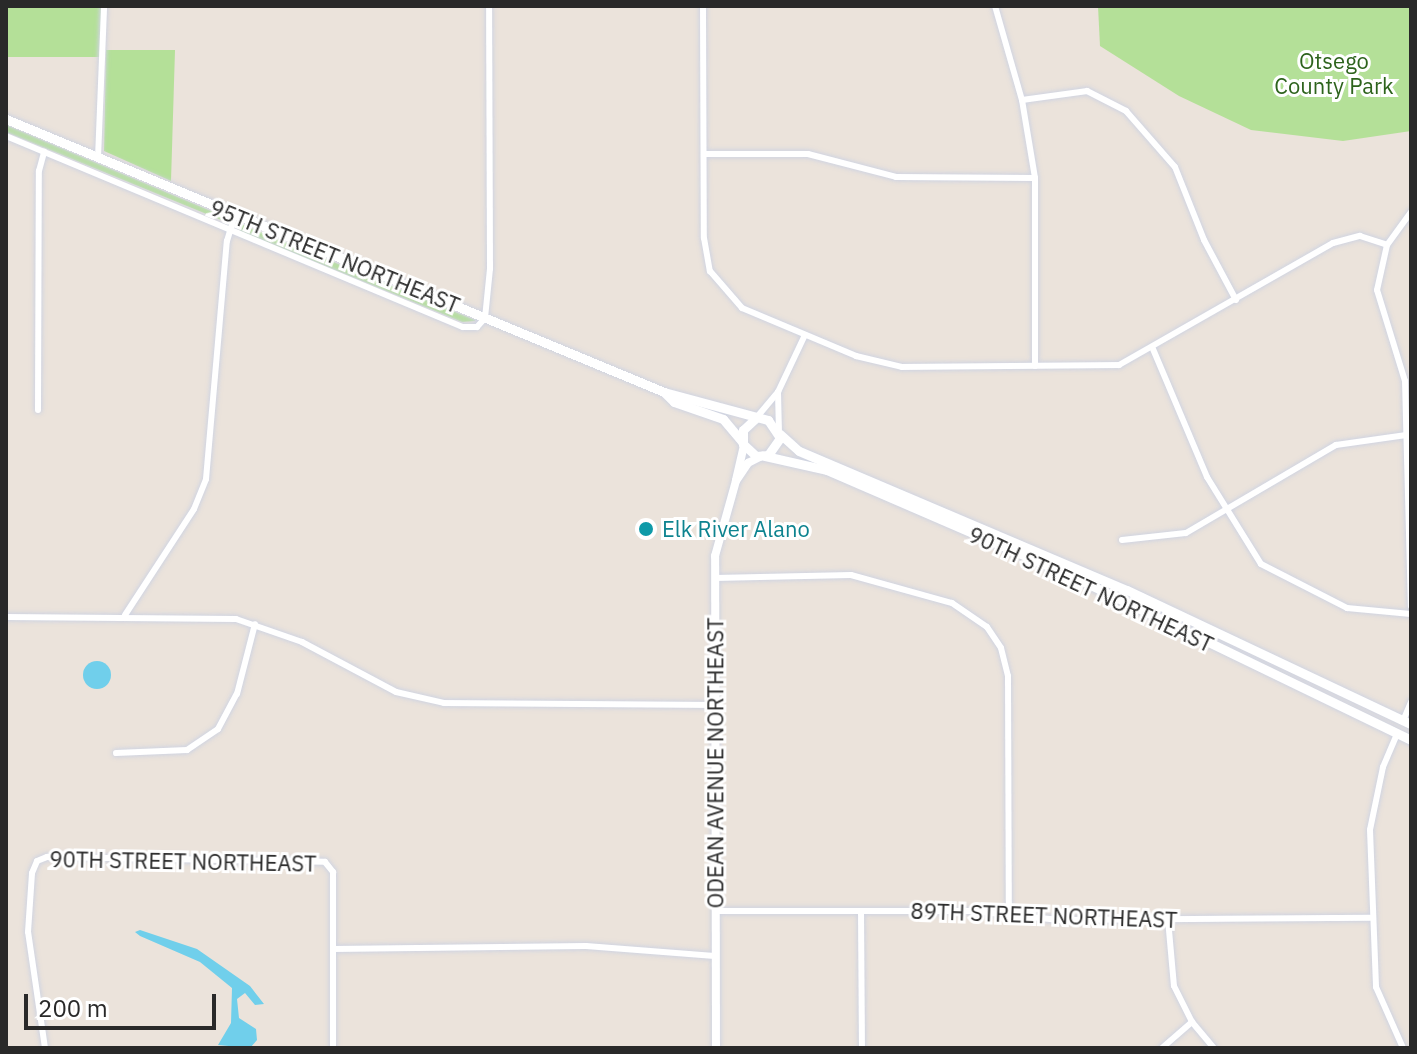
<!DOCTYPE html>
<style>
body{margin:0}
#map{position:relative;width:1417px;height:1054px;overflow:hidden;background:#ebe3db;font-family:"IBM Plex Sans",sans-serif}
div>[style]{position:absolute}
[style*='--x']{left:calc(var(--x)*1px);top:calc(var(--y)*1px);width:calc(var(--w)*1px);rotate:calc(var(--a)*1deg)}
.green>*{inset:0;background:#b4e098;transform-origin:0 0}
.water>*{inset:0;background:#70cfeb}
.round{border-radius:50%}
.roads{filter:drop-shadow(0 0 2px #d0d4e1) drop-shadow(0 0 2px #d0d4e1)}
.minor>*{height:6px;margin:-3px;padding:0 3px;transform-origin:3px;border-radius:3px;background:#fff}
.tertiary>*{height:8px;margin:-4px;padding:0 4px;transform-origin:4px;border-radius:4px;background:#fff}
.secondary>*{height:9px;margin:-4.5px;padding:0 4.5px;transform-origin:4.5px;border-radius:4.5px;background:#fff}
.dots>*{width:22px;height:22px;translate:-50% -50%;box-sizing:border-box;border:4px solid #fff;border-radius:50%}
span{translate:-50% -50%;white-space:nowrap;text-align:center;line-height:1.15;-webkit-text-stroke:6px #fff;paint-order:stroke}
.park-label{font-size:22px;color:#2d631c}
.street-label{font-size:22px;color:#292929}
.culture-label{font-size:22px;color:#0d838f}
.left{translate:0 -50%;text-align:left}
.frame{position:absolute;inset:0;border:8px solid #292929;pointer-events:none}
.scale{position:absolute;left:24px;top:994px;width:192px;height:36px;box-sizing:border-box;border:4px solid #292929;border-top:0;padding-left:10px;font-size:24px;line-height:28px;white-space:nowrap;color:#292929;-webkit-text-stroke:6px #fff;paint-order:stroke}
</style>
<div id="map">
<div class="green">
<div style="left:6px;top:6px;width:95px;height:51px"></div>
<div style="clip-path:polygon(1098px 6px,1411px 6px,1411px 131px,1343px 141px,1251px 130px,1179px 96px,1100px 46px)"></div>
<div style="clip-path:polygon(106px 50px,175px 50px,171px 181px,104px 151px)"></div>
<div style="clip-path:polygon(6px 125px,223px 216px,226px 222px,6px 132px)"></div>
<div style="clip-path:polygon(241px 224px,475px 320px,475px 321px,462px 322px,240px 231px,236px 226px)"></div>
</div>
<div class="water">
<div class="round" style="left:83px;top:661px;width:28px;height:28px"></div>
<div style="clip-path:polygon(140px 930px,197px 949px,250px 986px,264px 1004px,255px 1005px,245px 993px,237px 999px,239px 1018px,256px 1029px,257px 1040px,250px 1048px,218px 1045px,231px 1023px,232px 988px,200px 962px,140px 936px,135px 932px)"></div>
</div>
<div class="roads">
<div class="minor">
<div style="--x:703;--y:6;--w:232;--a:89.8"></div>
<div style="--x:704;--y:238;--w:34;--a:80"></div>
<div style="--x:710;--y:271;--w:49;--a:49.1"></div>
<div style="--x:742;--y:308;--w:124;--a:22.8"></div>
<div style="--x:856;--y:356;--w:47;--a:13.4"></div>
<div style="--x:902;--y:367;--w:217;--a:-0.5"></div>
<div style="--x:1119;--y:365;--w:246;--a:-29.7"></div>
<div style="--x:1333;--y:243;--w:28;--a:-15"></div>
<div style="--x:1360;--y:236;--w:28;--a:18"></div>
<div style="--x:995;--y:6;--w:98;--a:74"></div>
<div style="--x:1022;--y:100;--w:79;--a:80.5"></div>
<div style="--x:1035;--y:178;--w:188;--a:90"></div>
<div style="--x:1022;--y:100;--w:66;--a:-7.9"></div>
<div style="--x:1087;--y:91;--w:44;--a:27.1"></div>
<div style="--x:1126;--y:111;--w:74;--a:48.8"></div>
<div style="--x:1175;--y:167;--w:79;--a:68.3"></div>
<div style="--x:1204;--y:240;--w:68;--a:61.9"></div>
<div style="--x:6;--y:136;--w:495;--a:22.7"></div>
<div style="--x:463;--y:327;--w:14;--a:0"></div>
<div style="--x:477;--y:327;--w:12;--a:-48"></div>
<div style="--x:485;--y:318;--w:49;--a:-84.2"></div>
<div style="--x:490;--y:269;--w:263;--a:-90.2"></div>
<div style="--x:704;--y:154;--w:104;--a:0"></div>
<div style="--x:808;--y:154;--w:91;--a:14.6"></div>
<div style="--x:896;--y:177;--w:139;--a:0.4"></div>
<div style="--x:98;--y:158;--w:152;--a:-87.7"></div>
<div style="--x:1411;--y:212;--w:41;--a:126"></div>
<div style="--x:1387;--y:245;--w:46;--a:102.5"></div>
<div style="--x:1377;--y:290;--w:95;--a:72.9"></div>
<div style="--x:1405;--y:381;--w:225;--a:88.5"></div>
<div style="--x:1153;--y:349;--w:139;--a:67.1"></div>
<div style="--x:1207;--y:477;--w:102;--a:58.2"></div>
<div style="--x:1261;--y:564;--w:97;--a:27.1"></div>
<div style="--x:1347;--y:608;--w:64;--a:5.4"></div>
<div style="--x:778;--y:392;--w:40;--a:88.6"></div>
<div style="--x:38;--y:410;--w:239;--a:-89.8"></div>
<div style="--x:39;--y:171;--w:20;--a:-75"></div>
<div style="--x:757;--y:417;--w:33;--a:-50"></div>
<div style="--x:778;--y:392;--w:63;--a:-64.7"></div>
<div style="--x:1122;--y:540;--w:64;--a:-6.2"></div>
<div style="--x:1186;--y:533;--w:174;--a:-30.4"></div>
<div style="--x:1336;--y:445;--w:71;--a:-8.1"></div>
<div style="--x:715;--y:578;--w:136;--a:-1.3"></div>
<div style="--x:851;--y:575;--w:105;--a:15.5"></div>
<div style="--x:952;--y:603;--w:42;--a:34.4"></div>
<div style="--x:987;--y:627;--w:25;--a:56"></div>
<div style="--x:1001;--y:648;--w:29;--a:76"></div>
<div style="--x:1008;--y:676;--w:240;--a:89.8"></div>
<div style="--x:125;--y:615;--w:126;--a:-56.9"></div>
<div style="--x:194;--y:509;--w:32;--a:-68"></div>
<div style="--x:206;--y:479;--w:239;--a:-85"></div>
<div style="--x:227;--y:241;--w:27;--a:-73"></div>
<div style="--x:6;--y:617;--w:230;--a:0.5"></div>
<div style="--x:236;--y:619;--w:70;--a:19.2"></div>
<div style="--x:302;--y:642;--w:106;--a:28"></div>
<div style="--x:396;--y:692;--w:49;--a:12.9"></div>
<div style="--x:444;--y:703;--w:271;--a:0.4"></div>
<div style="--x:1403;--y:721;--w:21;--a:-67"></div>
<div style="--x:1397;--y:734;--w:36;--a:113"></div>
<div style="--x:1383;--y:767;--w:64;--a:101.7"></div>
<div style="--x:1370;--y:830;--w:157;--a:87.8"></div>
<div style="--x:1376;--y:987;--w:67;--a:66.1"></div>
<div style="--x:116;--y:753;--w:71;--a:-2.4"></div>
<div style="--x:187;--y:750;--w:37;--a:-34"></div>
<div style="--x:218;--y:729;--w:40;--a:-62"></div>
<div style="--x:237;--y:694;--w:72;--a:-75.6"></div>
<div style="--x:715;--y:911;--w:257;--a:0"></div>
<div style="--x:972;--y:911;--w:88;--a:5.8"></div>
<div style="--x:1060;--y:920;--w:312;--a:-0.4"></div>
<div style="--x:861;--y:911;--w:137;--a:89.6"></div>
<div style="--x:1168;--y:919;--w:67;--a:84.9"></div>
<div style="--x:1174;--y:986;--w:40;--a:63.4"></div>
<div style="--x:1192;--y:1022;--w:34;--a:50"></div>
<div style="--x:333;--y:949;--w:253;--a:-0.7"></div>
<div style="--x:586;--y:946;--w:129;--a:4.4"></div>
<div style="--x:45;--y:1048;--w:117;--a:-98.3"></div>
<div style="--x:28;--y:932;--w:59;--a:-86.1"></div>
<div style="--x:32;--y:873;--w:13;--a:-67"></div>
<div style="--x:37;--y:861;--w:11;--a:-22"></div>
<div style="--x:47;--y:857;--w:278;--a:1"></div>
<div style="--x:325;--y:862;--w:13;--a:51"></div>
<div style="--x:333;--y:872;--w:176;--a:90"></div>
<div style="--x:1162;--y:1048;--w:40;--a:-41"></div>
</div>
<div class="tertiary">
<div style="--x:736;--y:480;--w:36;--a:-77"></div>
<div style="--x:716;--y:1048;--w:492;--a:-90.1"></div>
<div style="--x:715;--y:556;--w:78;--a:-74.4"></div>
<div style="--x:736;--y:481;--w:22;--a:-56"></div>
<div style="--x:748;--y:463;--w:16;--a:-27"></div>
</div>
<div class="secondary">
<div style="--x:6;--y:119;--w:712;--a:22.53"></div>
<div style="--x:664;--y:392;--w:108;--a:15.1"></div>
<div style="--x:768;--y:420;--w:22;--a:56"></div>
<div style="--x:780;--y:438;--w:21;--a:125"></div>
<div style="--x:768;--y:455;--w:12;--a:175"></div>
<div style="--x:756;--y:456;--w:18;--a:-137"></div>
<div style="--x:743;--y:444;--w:14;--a:-90"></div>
<div style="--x:743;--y:430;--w:18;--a:-43"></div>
<div style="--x:664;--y:392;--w:14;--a:45"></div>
<div style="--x:674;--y:402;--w:52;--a:19.1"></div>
<div style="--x:723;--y:419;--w:30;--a:50"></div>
<div style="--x:780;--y:434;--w:25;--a:42"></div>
<div style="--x:799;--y:451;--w:356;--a:23"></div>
<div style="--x:1127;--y:590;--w:314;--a:25.3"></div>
<div style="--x:765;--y:456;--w:64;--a:12.7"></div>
<div style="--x:827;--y:470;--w:271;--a:23.4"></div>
<div style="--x:1076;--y:578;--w:372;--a:25.8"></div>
</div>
</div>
<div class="dots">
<div style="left:646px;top:529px;background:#0f9aa8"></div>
</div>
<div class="park-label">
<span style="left:1334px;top:73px">Otsego<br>County Park</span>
</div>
<div class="street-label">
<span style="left:335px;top:256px;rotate:22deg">95TH STREET NORTHEAST</span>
<span style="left:1091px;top:589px;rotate:25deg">90TH STREET NORTHEAST</span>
<span style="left:715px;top:763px;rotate:-90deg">ODEAN AVENUE NORTHEAST</span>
<span style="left:183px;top:861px;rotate:1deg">90TH STREET NORTHEAST</span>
<span style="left:1044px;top:915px;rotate:2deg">89TH STREET NORTHEAST</span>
</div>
<div class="culture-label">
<span class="left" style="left:662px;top:529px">Elk River Alano</span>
</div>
<div class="frame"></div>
<div class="scale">200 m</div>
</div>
